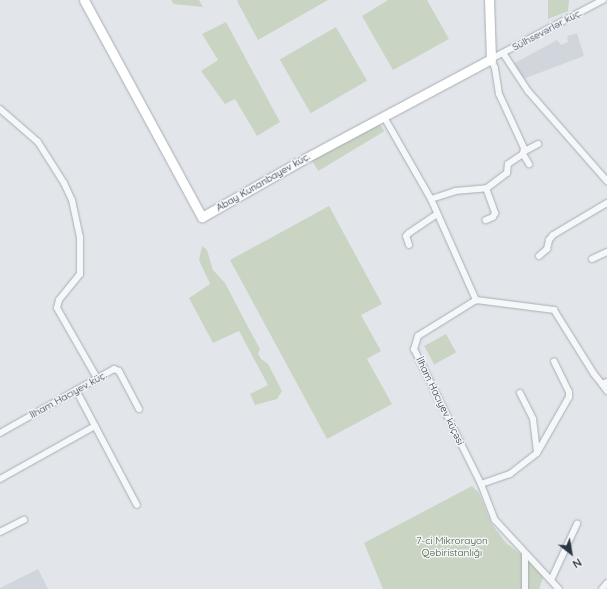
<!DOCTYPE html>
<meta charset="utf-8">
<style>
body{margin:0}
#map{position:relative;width:607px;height:589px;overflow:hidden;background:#e2e6eb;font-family:Quicksand,sans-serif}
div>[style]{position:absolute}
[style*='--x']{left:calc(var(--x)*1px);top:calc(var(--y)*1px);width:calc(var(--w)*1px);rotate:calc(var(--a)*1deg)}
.built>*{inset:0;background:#d0d6dc}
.green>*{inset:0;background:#cad4c3;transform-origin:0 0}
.roads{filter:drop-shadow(0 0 1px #a7aeb5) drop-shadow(0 0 1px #a7aeb5)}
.street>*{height:6px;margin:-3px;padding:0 3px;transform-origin:3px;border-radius:3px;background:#f5f7f9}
.secondary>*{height:9px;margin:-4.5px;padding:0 4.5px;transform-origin:4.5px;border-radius:4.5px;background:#fff}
span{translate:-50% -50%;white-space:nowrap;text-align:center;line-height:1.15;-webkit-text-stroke:3px #f2f5f8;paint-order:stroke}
.street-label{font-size:10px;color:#2a3643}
.park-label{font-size:10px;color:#435e37}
.north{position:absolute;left:551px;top:533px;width:40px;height:40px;-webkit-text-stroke:3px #f2f5f8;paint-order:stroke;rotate:149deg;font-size:11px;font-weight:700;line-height:16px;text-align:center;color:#2a3643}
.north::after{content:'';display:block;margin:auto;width:14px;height:18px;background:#2a3643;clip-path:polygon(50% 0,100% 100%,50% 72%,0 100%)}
</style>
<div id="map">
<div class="built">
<div style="clip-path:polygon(577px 33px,584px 56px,523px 79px,513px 64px,557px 40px,561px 45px,568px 42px,567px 36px)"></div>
<div style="clip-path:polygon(38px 569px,48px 589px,0 589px,0 588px)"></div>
</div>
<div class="green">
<div style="clip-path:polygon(171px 0,199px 0,203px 7px,174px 4px)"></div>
<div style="clip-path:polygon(239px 0,328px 0,258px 40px,237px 1px)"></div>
<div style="clip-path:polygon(388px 0,427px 0,449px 39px,393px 70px,362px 16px)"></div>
<div style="clip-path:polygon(548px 0,569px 0,568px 11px,548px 19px)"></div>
<div style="clip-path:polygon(226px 22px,280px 122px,257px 136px,235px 99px,225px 104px,201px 71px,218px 60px,202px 34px)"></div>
<div style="left:336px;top:27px;width:62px;height:65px;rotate:60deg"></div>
<div style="left:378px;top:121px;width:12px;height:77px;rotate:59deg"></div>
<div style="clip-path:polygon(329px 206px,382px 304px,361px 315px,381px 351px,367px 359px,392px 404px,327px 439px,230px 260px)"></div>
<div style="clip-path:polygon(202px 246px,207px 250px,213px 270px,225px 283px,247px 325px,260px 349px,258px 354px,261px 359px,268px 364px,282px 391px,277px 399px,255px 405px,250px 394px,268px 385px,239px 331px,213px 343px,189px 298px,210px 284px,199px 260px)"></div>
<div style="left:446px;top:334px;width:21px;height:25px;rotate:61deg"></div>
<div style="clip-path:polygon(472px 486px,479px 493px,491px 523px,506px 543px,545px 572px,539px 589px,383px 589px,364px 543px)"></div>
</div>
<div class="roads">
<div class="street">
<div style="--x:503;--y:53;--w:45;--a:56.7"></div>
<div style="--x:528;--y:91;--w:120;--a:48.7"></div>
<div style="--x:0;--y:109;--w:50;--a:41"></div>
<div style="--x:38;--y:142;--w:49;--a:57.6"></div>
<div style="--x:64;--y:183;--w:19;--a:65"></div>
<div style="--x:72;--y:200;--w:38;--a:78"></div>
<div style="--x:80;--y:237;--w:37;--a:90"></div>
<div style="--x:80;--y:274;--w:33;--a:129"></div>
<div style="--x:59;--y:300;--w:8;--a:104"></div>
<div style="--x:57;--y:308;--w:81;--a:60.3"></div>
<div style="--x:384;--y:117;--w:95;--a:60.2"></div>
<div style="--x:431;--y:199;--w:111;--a:66"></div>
<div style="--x:476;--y:300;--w:79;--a:7.3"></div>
<div style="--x:554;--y:310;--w:75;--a:58"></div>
<div style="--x:594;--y:374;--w:13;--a:51"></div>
<div style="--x:602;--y:384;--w:5;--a:-22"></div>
<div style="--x:525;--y:151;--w:15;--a:-28"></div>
<div style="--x:523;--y:154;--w:12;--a:59"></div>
<div style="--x:486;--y:188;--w:27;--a:70"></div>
<div style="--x:495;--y:213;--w:4;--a:117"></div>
<div style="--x:493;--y:217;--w:8;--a:157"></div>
<div style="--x:431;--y:199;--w:25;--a:-18"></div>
<div style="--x:455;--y:191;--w:32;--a:-5"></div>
<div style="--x:487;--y:188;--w:25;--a:-37"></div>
<div style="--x:507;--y:173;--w:9;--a:-84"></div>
<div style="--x:508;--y:164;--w:18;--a:-34"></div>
<div style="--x:523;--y:154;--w:6;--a:-81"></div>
<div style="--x:524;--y:148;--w:60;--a:-114.8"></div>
<div style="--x:499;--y:94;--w:26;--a:-99"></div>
<div style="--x:495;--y:68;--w:10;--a:-114"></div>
<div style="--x:491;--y:59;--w:127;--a:-27.8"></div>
<div style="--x:409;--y:245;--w:9;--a:-108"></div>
<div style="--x:406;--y:236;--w:4;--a:-45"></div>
<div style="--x:409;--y:233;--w:34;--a:-34"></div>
<div style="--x:539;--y:256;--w:11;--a:-41"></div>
<div style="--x:547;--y:249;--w:9;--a:-77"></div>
<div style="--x:549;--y:240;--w:6;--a:-51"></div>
<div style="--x:553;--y:235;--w:63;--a:-30.7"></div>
<div style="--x:592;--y:259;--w:17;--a:-25"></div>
<div style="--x:476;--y:300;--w:68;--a:148.2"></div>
<div style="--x:418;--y:336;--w:14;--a:107"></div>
<div style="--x:414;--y:349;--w:151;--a:63.6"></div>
<div style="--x:481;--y:484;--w:39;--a:69"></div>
<div style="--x:495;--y:520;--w:94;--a:47.2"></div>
<div style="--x:602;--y:384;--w:9;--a:54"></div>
<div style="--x:76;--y:390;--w:130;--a:62.1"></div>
<div style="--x:520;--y:393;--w:29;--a:63"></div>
<div style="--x:533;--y:419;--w:33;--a:83"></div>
<div style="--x:0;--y:433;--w:131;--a:-29.3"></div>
<div style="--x:114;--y:369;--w:5;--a:22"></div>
<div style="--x:119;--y:371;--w:43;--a:62.2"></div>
<div style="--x:0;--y:479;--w:109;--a:-29.2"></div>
<div style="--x:481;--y:484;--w:31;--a:-19"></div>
<div style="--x:510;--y:474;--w:34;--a:-38"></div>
<div style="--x:537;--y:453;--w:64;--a:-60.3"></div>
<div style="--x:569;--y:397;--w:5;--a:-90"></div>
<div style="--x:569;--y:392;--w:34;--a:-116"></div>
<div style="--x:0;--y:532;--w:27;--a:-27"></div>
<div style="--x:552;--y:578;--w:60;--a:-65.2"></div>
<div style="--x:525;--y:589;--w:35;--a:-90"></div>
<div style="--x:602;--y:589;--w:8;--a:-50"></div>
</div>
<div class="secondary">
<div style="--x:84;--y:0;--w:247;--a:61.5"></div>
<div style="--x:202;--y:217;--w:115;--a:-29.7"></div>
<div style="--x:302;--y:160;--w:214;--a:-28.1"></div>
<div style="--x:491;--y:59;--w:59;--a:-91.9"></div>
</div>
</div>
<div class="street-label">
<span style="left:547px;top:30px;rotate:-28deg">Sülhsevərlər küç.</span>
<span style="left:263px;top:182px;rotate:-30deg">Abay Kunanbayev küç.</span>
<span style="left:68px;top:395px;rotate:-29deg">İlham Hacıyev küç.</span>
<span style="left:440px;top:401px;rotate:64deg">İlham Hacıyev küçəsi</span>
</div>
<div class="park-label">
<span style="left:452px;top:546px">7-ci Mikrorayon<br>Qəbiristanlığı</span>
</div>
<div class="north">N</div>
</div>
